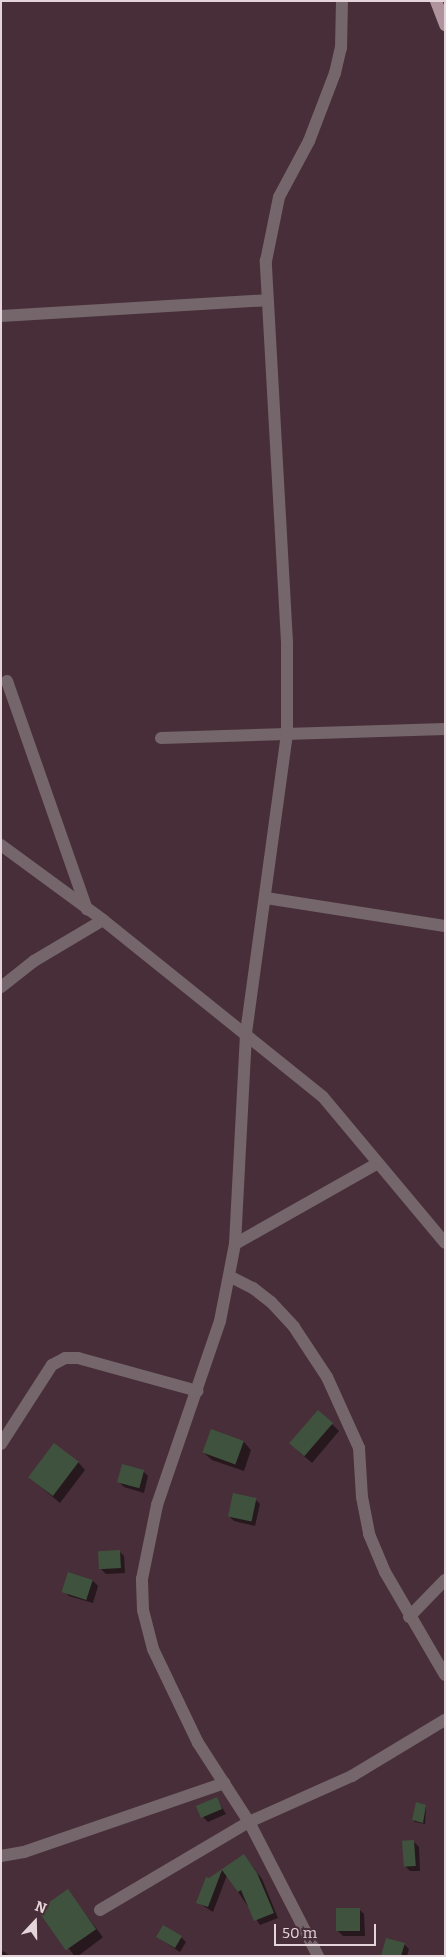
<!DOCTYPE html>
<style>
body{margin:0}
#map{position:relative;width:446px;height:1957px;overflow:hidden;background:#482e38;font-family:Bitter,serif}
div>[style]{position:absolute}
[style*='--x']{left:calc(var(--x)*1px);top:calc(var(--y)*1px);width:calc(var(--w)*1px);rotate:calc(var(--a)*1deg)}
.shadow>*{inset:0;background:#0007;transform-origin:0 0}
.building>*{inset:0;background:#3f523e;transform-origin:0 0}
.minor>*{height:12px;margin:-6px;padding:0 6px;transform-origin:6px;border-radius:6px;background:#74666a}
.major>*{height:12px;margin:-6px;padding:0 6px;transform-origin:6px;border-radius:6px;background:#af949d}
span{translate:-50% -50%;white-space:nowrap;text-align:center;line-height:1.15;-webkit-text-stroke:4px #482e38;paint-order:stroke}
.frame{position:absolute;inset:0;border:2px solid #e5d4da;pointer-events:none}
.north{position:absolute;left:10px;top:1897px;width:50px;height:50px;-webkit-text-stroke:4px #482e38;paint-order:stroke;rotate:21deg;font-size:14px;font-weight:700;line-height:20px;text-align:center;color:#e5d4da}
.north::after{content:'';display:block;margin:auto;width:18px;height:22px;background:#e5d4da;clip-path:polygon(50% 0,100% 100%,50% 72%,0 100%)}
.scale{position:absolute;left:274px;top:1924px;width:102px;height:22px;box-sizing:border-box;border:2px solid #e5d4da;border-top:0;padding-left:6px;font-size:15px;line-height:18px;white-space:nowrap;color:#e5d4da;-webkit-text-stroke:4px #482e38;paint-order:stroke}
</style>
<div id="map">
<div class="shadow">
<div style="clip-path:polygon(332px 1424px,339px 1431px,312px 1463px,298px 1451px)"></div>
<div style="clip-path:polygon(212px 1431px,244px 1442px,251px 1450px,244px 1471px,212px 1460px,204px 1453px)"></div>
<div style="clip-path:polygon(78px 1462px,85px 1470px,60px 1503px,29px 1477px)"></div>
<div style="clip-path:polygon(143px 1471px,148px 1476px,144px 1493px,124px 1487px,119px 1482px)"></div>
<div style="clip-path:polygon(255px 1499px,260px 1504px,255px 1526px,234px 1521px,229px 1516px)"></div>
<div style="clip-path:polygon(119px 1551px,124px 1556px,125px 1573px,106px 1574px,101px 1569px)"></div>
<div style="clip-path:polygon(93px 1581px,98px 1586px,93px 1603px,69px 1596px,64px 1591px)"></div>
<div style="clip-path:polygon(216px 1798px,226px 1814px,208px 1822px,203px 1817px)"></div>
<div style="clip-path:polygon(426px 1806px,425px 1824px,415px 1822px,413px 1820px)"></div>
<div style="clip-path:polygon(414px 1842px,419px 1847px,420px 1871px,410px 1871px,405px 1866px)"></div>
<div style="clip-path:polygon(244px 1855px,262px 1879px,278px 1918px,260px 1925px,227px 1875px,213px 1912px,197px 1902px,209px 1880px)"></div>
<div style="left:68px;top:1891px;width:58px;height:34px;rotate:53deg"></div>
<div style="clip-path:polygon(359px 1909px,364px 1914px,365px 1936px,343px 1936px,338px 1931px)"></div>
<div style="clip-path:polygon(157px 1937px,181px 1937px,186px 1942px,180px 1952px)"></div>
<div style="clip-path:polygon(404px 1944px,409px 1949px,407px 1956px,383px 1956px)"></div>
<div style="clip-path:polygon(1px 1951px,5px 1952px,9px 1956px,1px 1956px)"></div>
</div>
<div class="building">
<div style="left:318px;top:1410px;width:20px;height:44px;rotate:41deg"></div>
<div style="left:211px;top:1429px;width:35px;height:25px;rotate:20deg"></div>
<div style="left:54px;top:1443px;width:31px;height:43px;rotate:37deg"></div>
<div style="left:122px;top:1464px;width:23px;height:19px;rotate:15deg"></div>
<div style="left:233px;top:1493px;width:24px;height:24px;rotate:12deg"></div>
<div style="left:120px;top:1550px;width:18px;height:22px;rotate:87deg"></div>
<div style="left:68px;top:1572px;width:26px;height:21px;rotate:18deg"></div>
<div style="left:217px;top:1797px;width:13px;height:23px;rotate:67deg"></div>
<div style="clip-path:polygon(416px 1802px,426px 1805px,423px 1823px,412px 1820px)"></div>
<div style="left:414px;top:1840px;width:26px;height:12px;rotate:86deg"></div>
<div style="clip-path:polygon(244px 1854px,257px 1873px,274px 1913px,254px 1921px,241px 1890px,238px 1892px,222px 1870px,208px 1907px,196px 1903px,206px 1877px,209px 1878px)"></div>
<div style="left:68px;top:1889px;width:49px;height:37px;rotate:55deg"></div>
<div style="left:336px;top:1908px;width:24px;height:23px"></div>
<div style="left:163px;top:1925px;width:22px;height:14px;rotate:30deg"></div>
<div style="clip-path:polygon(386px 1938px,405px 1943px,401px 1956px,381px 1956px)"></div>
</div>
<div class="minor">
<div style="--x:1;--y:316;--w:266;--a:-3.4"></div>
<div style="--x:7;--y:681;--w:242;--a:70.7"></div>
<div style="--x:161;--y:738;--w:284;--a:-1.8"></div>
<div style="--x:1;--y:845;--w:127;--a:36.3"></div>
<div style="--x:103;--y:920;--w:282;--a:38.8"></div>
<div style="--x:323;--y:1097;--w:190;--a:50.1"></div>
<div style="--x:266;--y:898;--w:181;--a:8.9"></div>
<div style="--x:1;--y:987;--w:42;--a:-38.2"></div>
<div style="--x:34;--y:961;--w:80;--a:-30.7"></div>
<div style="--x:235;--y:1244;--w:164;--a:-29.5"></div>
<div style="--x:231;--y:1277;--w:25;--a:27"></div>
<div style="--x:253;--y:1288;--w:23;--a:38"></div>
<div style="--x:271;--y:1302;--w:34;--a:47"></div>
<div style="--x:294;--y:1327;--w:60;--a:56.6"></div>
<div style="--x:327;--y:1377;--w:78;--a:65.7"></div>
<div style="--x:359;--y:1448;--w:49;--a:86.5"></div>
<div style="--x:362;--y:1497;--w:38;--a:79"></div>
<div style="--x:369;--y:1534;--w:41;--a:67.2"></div>
<div style="--x:385;--y:1572;--w:119;--a:59.8"></div>
<div style="--x:1;--y:1444;--w:94;--a:-57.2"></div>
<div style="--x:52;--y:1365;--w:15;--a:-28"></div>
<div style="--x:65;--y:1358;--w:13;--a:0"></div>
<div style="--x:78;--y:1358;--w:124;--a:15.4"></div>
<div style="--x:409;--y:1617;--w:52;--a:-45.8"></div>
<div style="--x:1;--y:1856;--w:23;--a:-10"></div>
<div style="--x:24;--y:1852;--w:212;--a:-19"></div>
<div style="--x:100;--y:1910;--w:173;--a:-30.6"></div>
<div style="--x:249;--y:1822;--w:113;--a:-24.1"></div>
<div style="--x:352;--y:1776;--w:109;--a:-31.1"></div>
<div style="--x:318;--y:1956;--w:151;--a:-117.2"></div>
<div style="--x:249;--y:1822;--w:94;--a:-122.8"></div>
<div style="--x:198;--y:1743;--w:104;--a:-115.6"></div>
<div style="--x:153;--y:1649;--w:40;--a:-104.4"></div>
<div style="--x:143;--y:1610;--w:31;--a:-92"></div>
<div style="--x:142;--y:1579;--w:76;--a:-78.5"></div>
<div style="--x:157;--y:1505;--w:194;--a:-71.1"></div>
<div style="--x:220;--y:1321;--w:78;--a:-79"></div>
<div style="--x:235;--y:1244;--w:211;--a:-87"></div>
<div style="--x:246;--y:1033;--w:304;--a:-82.2"></div>
<div style="--x:287;--y:732;--w:90;--a:-90"></div>
<div style="--x:287;--y:642;--w:382;--a:-93.2"></div>
<div style="--x:266;--y:261;--w:65;--a:-78.5"></div>
<div style="--x:279;--y:197;--w:64;--a:-61.8"></div>
<div style="--x:309;--y:141;--w:73;--a:-69.1"></div>
<div style="--x:335;--y:73;--w:26;--a:-77"></div>
<div style="--x:341;--y:48;--w:47;--a:-88.8"></div>
</div>
<div class="major">
<div style="--x:436;--y:1;--w:26;--a:69"></div>
</div>
<div class="frame"></div>
<div class="north">N</div>
<div class="scale">50 m</div>
</div>
